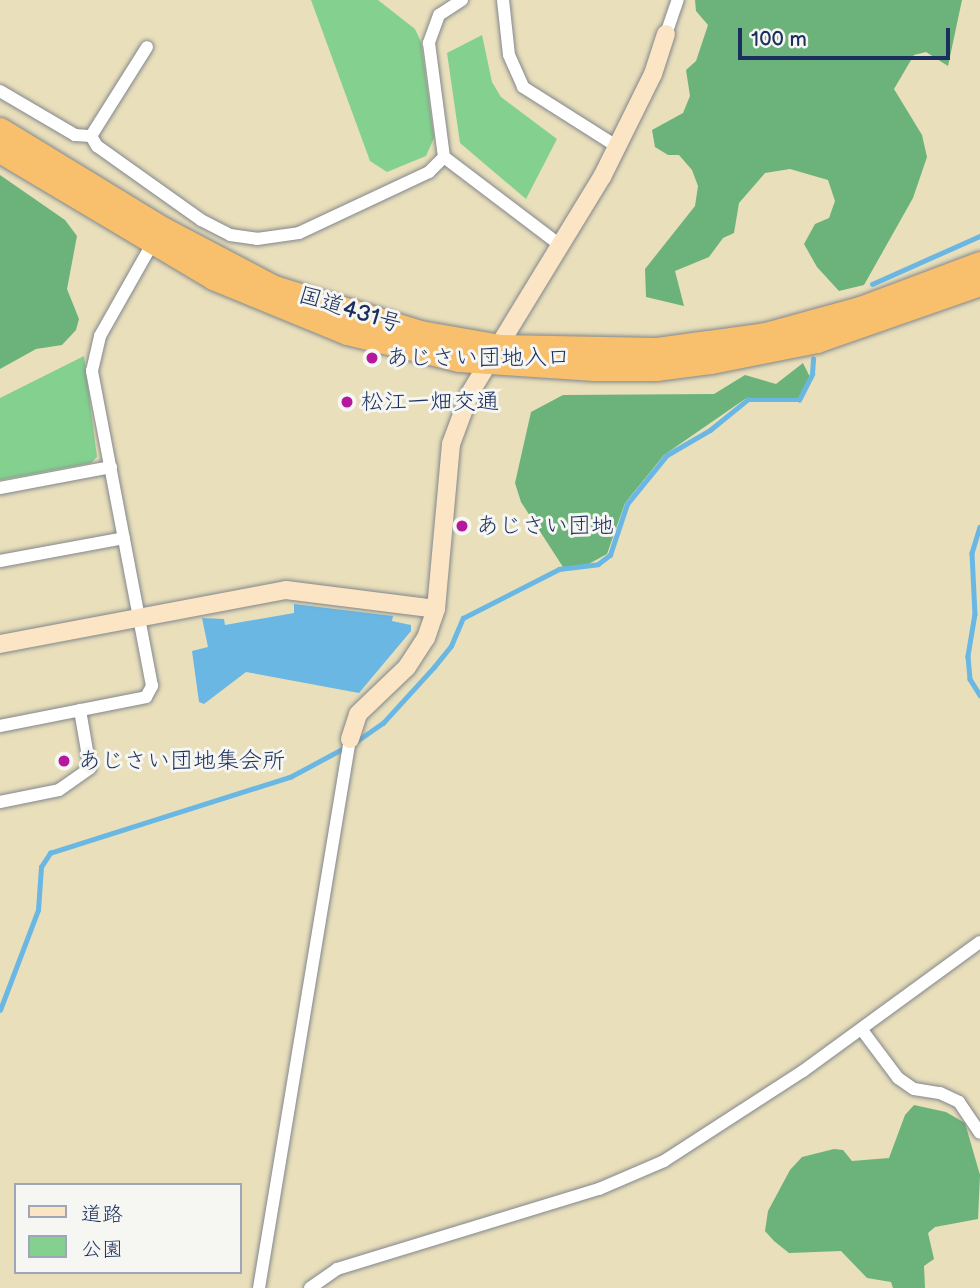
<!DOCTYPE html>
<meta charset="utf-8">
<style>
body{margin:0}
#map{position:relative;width:980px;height:1288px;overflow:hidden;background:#e9dfbb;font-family:"Balsamiq Sans","Klee One",sans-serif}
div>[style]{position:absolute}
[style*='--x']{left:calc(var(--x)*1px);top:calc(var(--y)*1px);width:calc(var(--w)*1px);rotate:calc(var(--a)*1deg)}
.green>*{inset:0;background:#84d18f}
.forest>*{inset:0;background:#6bb37a}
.water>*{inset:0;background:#6ab7e4}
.stream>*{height:4.5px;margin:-2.25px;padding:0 2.25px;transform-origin:2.25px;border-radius:2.25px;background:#6ab7e4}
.roads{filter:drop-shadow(0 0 2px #82878c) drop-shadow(0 0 2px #82878c)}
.street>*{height:12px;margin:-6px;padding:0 6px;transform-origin:6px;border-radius:6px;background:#fff}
.secondary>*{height:18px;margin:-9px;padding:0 9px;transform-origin:9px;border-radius:9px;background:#fce5c4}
.highway>*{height:23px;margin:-11.5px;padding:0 11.5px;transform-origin:11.5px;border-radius:11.5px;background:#f8bf6c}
.dots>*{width:19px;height:19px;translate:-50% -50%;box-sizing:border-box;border:4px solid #f6f6f2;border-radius:50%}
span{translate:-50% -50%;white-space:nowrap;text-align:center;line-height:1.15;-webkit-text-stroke:6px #f6f6f2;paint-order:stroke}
.street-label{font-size:23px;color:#1b2f5e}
.poi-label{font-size:23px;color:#1b2f5e}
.left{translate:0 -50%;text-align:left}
.legend{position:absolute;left:14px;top:1183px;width:228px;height:91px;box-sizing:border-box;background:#f6f6f2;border:2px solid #9ea6b7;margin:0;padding:9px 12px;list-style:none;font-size:21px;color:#1b2f5e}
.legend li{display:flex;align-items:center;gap:14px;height:35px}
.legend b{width:35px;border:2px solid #9ea6b7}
.scale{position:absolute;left:738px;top:28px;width:212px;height:32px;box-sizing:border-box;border:4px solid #1b2f5e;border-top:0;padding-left:9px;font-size:21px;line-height:24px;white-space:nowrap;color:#1b2f5e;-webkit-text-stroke:5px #f6f6f2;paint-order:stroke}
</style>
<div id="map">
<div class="green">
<div style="clip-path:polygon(311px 0,378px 0,415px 29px,421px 42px,434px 138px,426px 156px,387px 172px,370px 161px)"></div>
<div style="clip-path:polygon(482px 35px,492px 82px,501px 97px,557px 139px,526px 199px,460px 143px,447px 53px)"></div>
<div style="clip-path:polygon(84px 356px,97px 457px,91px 463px,0 480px,0 398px)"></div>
</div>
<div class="forest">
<div style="clip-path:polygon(695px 0,962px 0,948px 66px,926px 52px,914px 55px,894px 89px,922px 135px,927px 157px,913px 198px,864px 285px,839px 291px,817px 267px,804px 244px,815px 224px,829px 218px,835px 201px,828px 180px,790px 169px,765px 173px,739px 203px,734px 233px,723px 238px,709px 257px,675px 271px,684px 306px,646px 297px,645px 269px,695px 206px,698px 186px,692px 170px,679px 155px,668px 155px,655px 147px,652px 130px,683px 113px,690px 96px,686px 70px,696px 61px,708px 25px,696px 11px)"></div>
<div style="clip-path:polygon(0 175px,65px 220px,77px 236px,67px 289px,79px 319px,76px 330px,62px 345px,36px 349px,0 369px)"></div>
<div style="clip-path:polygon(803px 363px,810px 377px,799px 399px,745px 399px,664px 455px,625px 503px,607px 554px,583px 567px,563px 567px,521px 502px,515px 483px,531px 412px,563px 395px,714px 394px,745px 375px,776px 384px)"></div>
<div style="clip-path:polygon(914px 1105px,946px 1112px,965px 1123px,980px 1175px,978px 1219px,935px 1227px,928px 1233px,934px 1259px,924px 1266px,925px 1288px,893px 1288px,891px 1282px,867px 1278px,841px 1251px,789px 1253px,774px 1241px,765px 1231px,768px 1211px,790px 1170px,802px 1157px,834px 1149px,843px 1150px,852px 1161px,889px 1158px,905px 1115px)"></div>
</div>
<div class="water">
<div style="clip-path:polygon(294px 604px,393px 616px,392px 621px,411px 625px,411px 631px,359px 693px,246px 672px,204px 704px,199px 702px,192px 651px,208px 647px,202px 618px,224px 619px,225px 625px,294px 613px)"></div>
</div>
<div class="stream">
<div style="--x:872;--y:284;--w:118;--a:-24"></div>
<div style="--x:980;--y:527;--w:27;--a:107"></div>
<div style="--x:972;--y:553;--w:61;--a:87.2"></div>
<div style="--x:975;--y:614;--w:43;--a:99.5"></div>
<div style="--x:968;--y:656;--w:23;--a:85"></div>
<div style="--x:970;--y:679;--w:19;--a:58"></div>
<div style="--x:357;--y:741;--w:32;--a:-35"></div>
<div style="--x:383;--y:723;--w:76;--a:-47.7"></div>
<div style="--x:434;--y:667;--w:27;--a:-51"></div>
<div style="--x:451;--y:646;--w:30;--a:-67"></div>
<div style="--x:463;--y:618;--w:108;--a:-27"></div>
<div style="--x:559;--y:569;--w:39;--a:-7"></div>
<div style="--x:598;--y:564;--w:15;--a:-37"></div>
<div style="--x:610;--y:555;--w:54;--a:-71.6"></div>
<div style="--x:627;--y:504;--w:63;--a:-50.8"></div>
<div style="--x:667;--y:455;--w:50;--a:-30.2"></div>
<div style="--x:710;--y:430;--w:48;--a:-39"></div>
<div style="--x:747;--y:400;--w:52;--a:0"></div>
<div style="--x:799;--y:400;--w:29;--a:-63"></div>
<div style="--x:812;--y:374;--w:15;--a:-86"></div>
<div style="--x:0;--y:1010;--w:107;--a:-69.2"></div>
<div style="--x:38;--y:910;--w:43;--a:-86"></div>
<div style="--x:41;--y:867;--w:17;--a:-57"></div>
<div style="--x:50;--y:853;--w:252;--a:-17.6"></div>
<div style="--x:290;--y:777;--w:64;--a:-28.2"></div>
</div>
<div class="roads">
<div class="street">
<div style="--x:462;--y:0;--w:27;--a:147"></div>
<div style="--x:439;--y:15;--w:30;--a:110"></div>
<div style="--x:429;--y:43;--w:115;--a:82.5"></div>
<div style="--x:444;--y:157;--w:146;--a:37.2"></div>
<div style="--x:503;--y:0;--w:55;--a:83.8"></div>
<div style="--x:509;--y:55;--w:35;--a:66"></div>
<div style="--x:523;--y:87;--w:112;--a:32.3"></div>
<div style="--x:666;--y:34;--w:36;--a:-71"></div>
<div style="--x:0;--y:91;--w:87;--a:30.4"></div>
<div style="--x:75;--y:135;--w:16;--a:4"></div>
<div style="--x:91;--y:136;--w:105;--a:-57.8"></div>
<div style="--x:91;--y:136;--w:12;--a:59"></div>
<div style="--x:97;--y:146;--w:128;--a:35.4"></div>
<div style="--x:201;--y:220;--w:33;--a:27"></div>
<div style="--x:230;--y:235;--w:27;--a:8"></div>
<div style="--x:257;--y:239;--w:42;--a:-8.1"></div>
<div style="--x:299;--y:233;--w:144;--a:-25.1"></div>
<div style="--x:429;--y:172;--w:21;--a:-45"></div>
<div style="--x:0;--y:488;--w:113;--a:-10.7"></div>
<div style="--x:0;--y:561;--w:126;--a:-10.5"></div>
<div style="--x:0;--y:726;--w:149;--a:-11.2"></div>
<div style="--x:146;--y:697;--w:13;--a:-61"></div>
<div style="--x:152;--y:686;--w:321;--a:-100.8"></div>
<div style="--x:92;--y:371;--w:36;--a:-77"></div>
<div style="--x:100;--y:336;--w:106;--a:-60.5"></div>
<div style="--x:0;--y:802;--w:60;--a:-11.5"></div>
<div style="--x:59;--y:790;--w:38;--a:-35"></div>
<div style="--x:90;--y:768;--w:59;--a:-99.8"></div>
<div style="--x:862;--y:1030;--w:60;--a:53.1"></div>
<div style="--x:898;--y:1078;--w:19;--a:35"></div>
<div style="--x:914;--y:1089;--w:26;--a:9"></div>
<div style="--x:940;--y:1093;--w:21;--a:25"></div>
<div style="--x:959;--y:1102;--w:37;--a:56"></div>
<div style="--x:259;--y:1288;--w:556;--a:-80.59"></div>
<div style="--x:310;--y:1288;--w:33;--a:-35"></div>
<div style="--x:337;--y:1269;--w:274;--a:-17"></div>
<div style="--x:599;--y:1189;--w:71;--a:-23.3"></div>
<div style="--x:664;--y:1161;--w:166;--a:-32.9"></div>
<div style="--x:803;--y:1071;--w:219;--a:-36.1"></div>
</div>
<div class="secondary">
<div style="--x:0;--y:644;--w:291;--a:-10.7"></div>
<div style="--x:286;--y:590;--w:151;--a:7.2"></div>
<div style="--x:350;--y:739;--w:26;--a:-72"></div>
<div style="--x:358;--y:714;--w:68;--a:-43.8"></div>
<div style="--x:407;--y:667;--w:35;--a:-57"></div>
<div style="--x:426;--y:638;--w:31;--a:-71"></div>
<div style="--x:436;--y:609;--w:166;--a:-84.8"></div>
<div style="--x:451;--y:444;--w:54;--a:-69.6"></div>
<div style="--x:470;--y:393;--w:253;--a:-58.6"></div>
<div style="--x:602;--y:177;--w:115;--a:-63.7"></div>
<div style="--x:653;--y:74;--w:42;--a:-72"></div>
</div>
<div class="highway">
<div style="--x:0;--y:129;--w:190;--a:31.4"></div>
<div style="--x:162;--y:228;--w:127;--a:27.8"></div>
<div style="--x:274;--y:287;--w:153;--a:17.1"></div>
<div style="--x:420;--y:332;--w:80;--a:10"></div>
<div style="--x:499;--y:346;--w:158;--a:1.1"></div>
<div style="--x:657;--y:349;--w:109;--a:-7.9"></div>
<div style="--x:765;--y:334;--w:98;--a:-15.3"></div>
<div style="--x:860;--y:308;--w:128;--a:-20.6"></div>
<div style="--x:0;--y:151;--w:248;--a:30.8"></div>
<div style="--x:213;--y:278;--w:145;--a:22.3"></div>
<div style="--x:347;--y:333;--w:115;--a:13.6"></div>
<div style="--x:459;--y:360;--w:135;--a:3.8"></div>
<div style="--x:594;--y:369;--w:62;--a:0"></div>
<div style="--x:656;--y:369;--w:55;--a:-7.3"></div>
<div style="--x:711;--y:362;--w:108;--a:-11.2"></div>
<div style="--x:817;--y:341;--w:173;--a:-19.3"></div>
</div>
</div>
<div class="dots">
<div style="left:372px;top:358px;background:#b5179e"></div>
<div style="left:347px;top:402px;background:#b5179e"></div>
<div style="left:462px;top:526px;background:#b5179e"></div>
<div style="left:64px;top:761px;background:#b5179e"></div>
</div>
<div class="street-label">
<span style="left:350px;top:310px;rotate:17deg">国道431号</span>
</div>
<div class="poi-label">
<span class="left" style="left:386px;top:358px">あじさい団地入口</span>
<span class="left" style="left:361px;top:402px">松江一畑交通</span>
<span class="left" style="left:476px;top:526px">あじさい団地</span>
<span class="left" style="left:78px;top:761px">あじさい団地集会所</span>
</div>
<ul class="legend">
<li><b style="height:9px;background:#fce5c4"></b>道路</li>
<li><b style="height:19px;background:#84d18f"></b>公園</li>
</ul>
<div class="scale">100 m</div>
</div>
